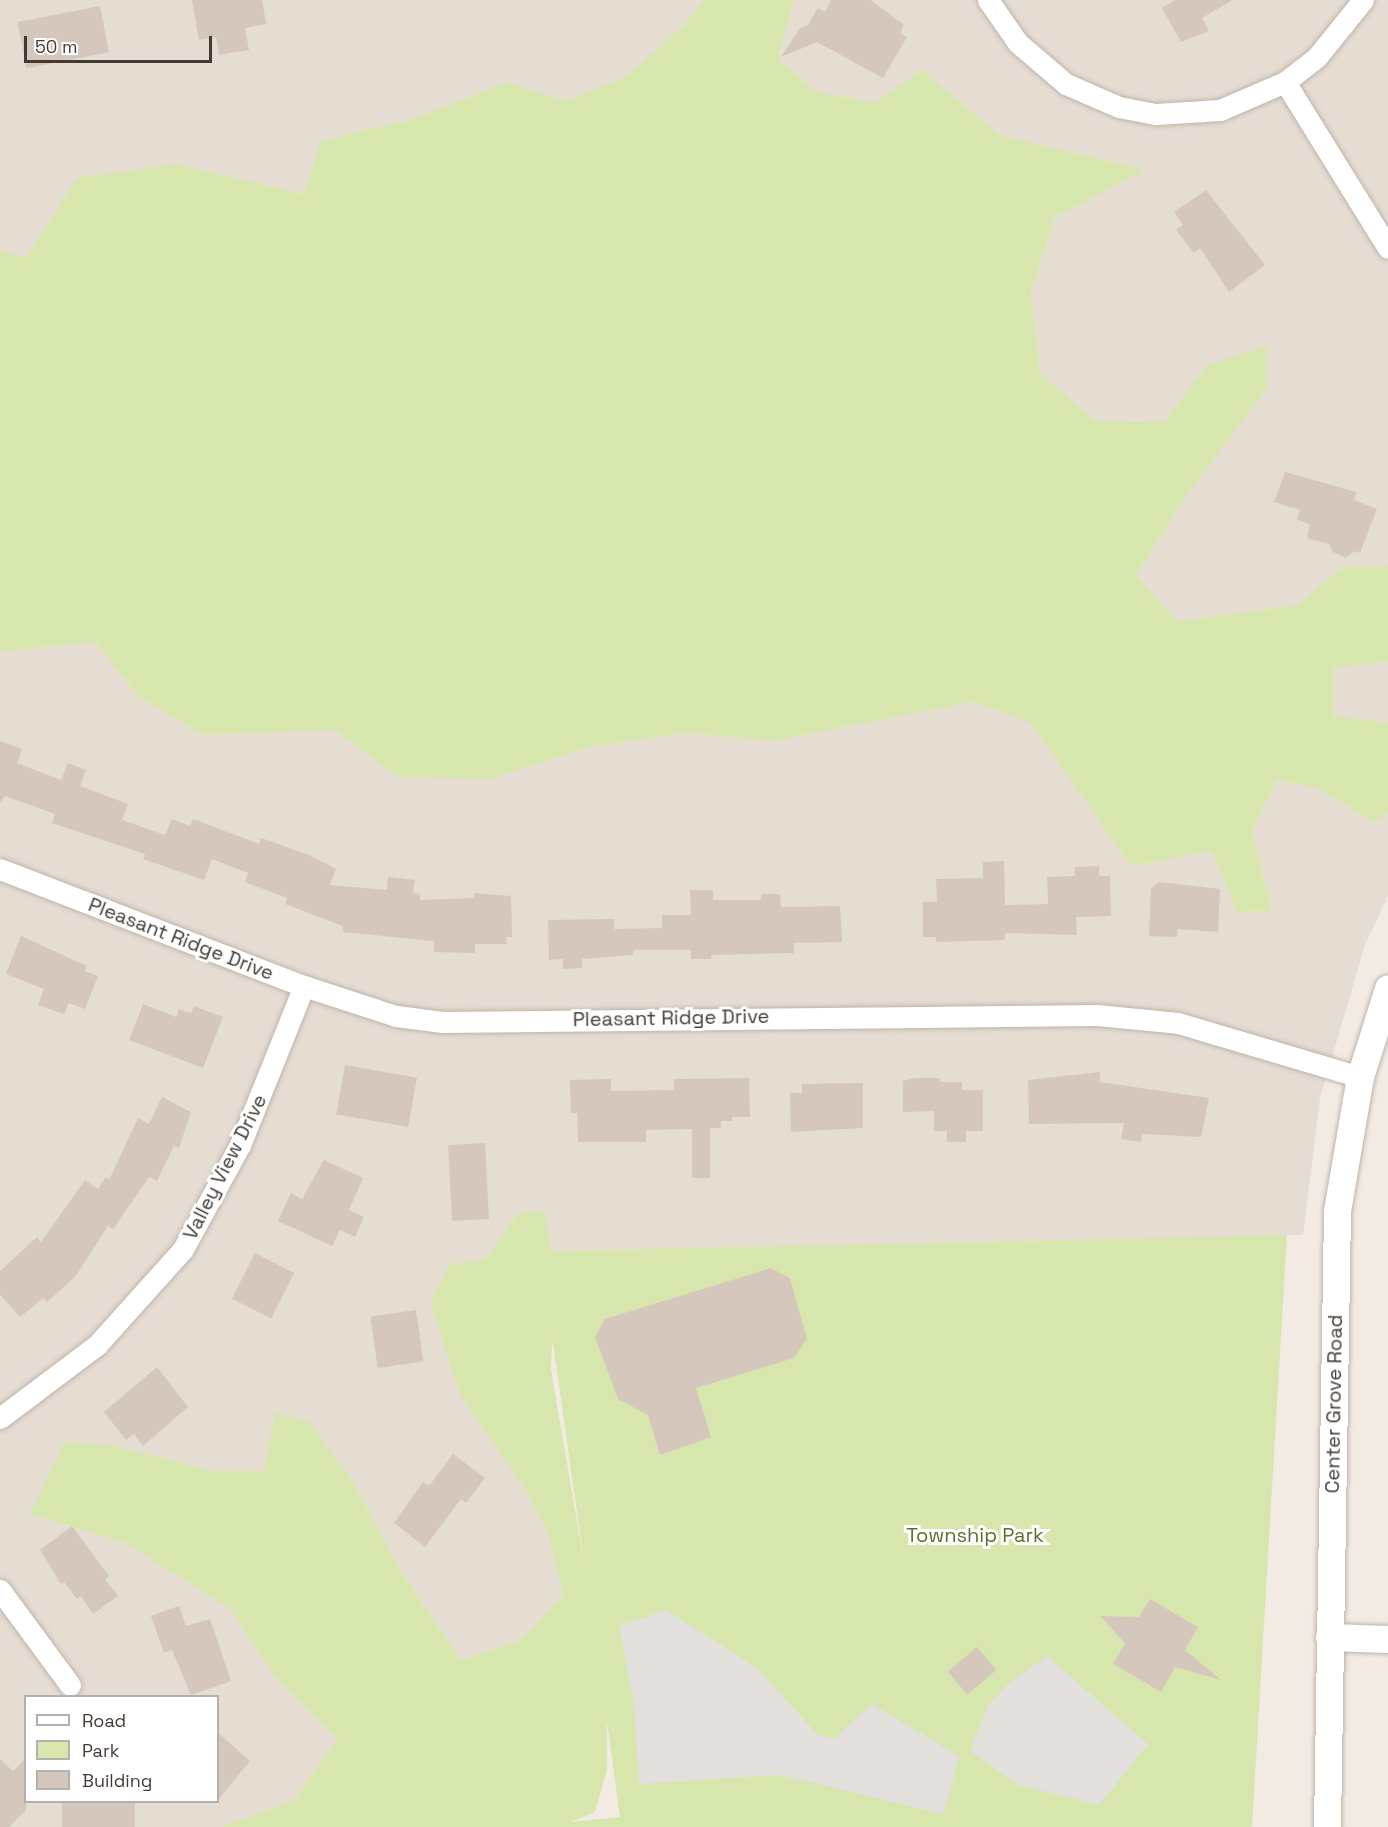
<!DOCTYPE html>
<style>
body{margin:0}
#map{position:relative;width:1388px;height:1827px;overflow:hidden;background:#f2ebe4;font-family:"Space Grotesk",sans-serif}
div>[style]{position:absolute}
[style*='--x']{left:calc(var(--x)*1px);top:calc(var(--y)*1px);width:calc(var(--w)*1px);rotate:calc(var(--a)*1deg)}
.residential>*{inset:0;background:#e5dcd2}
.green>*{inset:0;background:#d7e6ac}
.parking>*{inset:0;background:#e2dfdc}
.building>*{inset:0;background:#d6c7bc;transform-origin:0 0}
.roads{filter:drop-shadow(0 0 2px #c0b4aa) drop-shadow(0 0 2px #c0b4aa)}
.minor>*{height:21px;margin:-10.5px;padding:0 10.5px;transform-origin:10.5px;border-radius:10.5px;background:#fff}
.tertiary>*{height:27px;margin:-13.5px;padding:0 13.5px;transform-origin:13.5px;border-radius:13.5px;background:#fff}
span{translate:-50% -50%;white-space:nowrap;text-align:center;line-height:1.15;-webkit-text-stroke:6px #fff;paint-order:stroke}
.street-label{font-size:20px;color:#433a34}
.park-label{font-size:20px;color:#537329}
.legend{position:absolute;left:24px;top:1695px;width:195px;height:108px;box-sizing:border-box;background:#fff;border:2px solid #b4b0ae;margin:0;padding:8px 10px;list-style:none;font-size:18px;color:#433a34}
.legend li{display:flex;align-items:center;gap:12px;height:30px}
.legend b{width:30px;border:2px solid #b4b0ae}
.scale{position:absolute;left:24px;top:36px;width:188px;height:27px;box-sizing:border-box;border:3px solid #433a34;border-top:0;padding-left:8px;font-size:18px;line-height:21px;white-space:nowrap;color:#433a34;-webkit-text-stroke:4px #fff;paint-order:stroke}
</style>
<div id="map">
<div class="residential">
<div style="clip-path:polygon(0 0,704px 0,683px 26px,626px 77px,565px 101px,508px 82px,412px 119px,320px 141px,304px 194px,177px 164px,25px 258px,0 250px)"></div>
<div style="clip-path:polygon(794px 0,1388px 0,1388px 566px,1342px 567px,1298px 605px,1177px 621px,1136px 576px,1180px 504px,1207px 365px,1164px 422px,1095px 421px,1040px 373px,1031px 292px,1055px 217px,1145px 170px,999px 135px,922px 70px,874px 103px,816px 91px,778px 59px)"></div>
<div style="clip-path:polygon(evenodd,95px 642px,139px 697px,202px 735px,335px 730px,397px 777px,490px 779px,589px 747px,687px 733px,774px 741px,973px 702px,1030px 721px,1131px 866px,1212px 851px,1237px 912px,1272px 911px,1252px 830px,1277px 780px,1317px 788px,1374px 822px,1388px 813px,1388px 896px,1365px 945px,1320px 1098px,1303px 1235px,550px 1251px,545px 1210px,517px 1214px,486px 1259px,451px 1264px,520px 1481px,548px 1532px,563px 1596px,521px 1640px,461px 1660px,395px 1562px,356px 1486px,275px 1414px,265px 1471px,214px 1471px,112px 1445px,30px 1514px,125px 1543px,229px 1608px,273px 1674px,337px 1739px,294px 1800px,222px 1827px,0 1827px,0 652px,95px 642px,26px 1696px,218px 1696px,218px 1802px,26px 1802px,26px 1696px)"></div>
<div style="clip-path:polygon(1388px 662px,1388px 723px,1333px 717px,1333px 668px)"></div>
</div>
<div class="green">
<div style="clip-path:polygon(704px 0,794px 0,778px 59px,816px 91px,874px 103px,922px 70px,999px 135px,1146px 170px,1055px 217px,1031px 292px,1040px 373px,1095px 421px,1164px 422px,1207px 365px,1267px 346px,1267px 388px,1180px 504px,1136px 576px,1177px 621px,1298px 605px,1342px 567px,1388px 566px,1388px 662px,1333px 668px,1333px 716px,1388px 723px,1388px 813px,1374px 822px,1317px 788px,1277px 780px,1252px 830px,1272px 911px,1237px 912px,1212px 851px,1131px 866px,1030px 722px,973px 702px,774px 741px,687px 733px,589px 747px,490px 779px,397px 777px,335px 730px,202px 735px,139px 697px,95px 642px,0 652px,0 250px,26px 258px,77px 178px,177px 164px,304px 194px,320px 141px,412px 119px,508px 82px,566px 101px,627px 76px,683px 26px)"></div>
<div style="clip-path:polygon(evenodd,545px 1210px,551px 1251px,1287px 1235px,1252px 1827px,222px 1827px,294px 1800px,337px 1739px,273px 1674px,229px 1608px,125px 1543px,30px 1514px,65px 1442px,112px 1445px,214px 1471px,264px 1471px,275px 1413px,309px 1422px,356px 1486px,395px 1562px,461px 1660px,521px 1640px,563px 1596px,548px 1532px,520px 1481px,461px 1397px,430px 1302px,451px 1264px,486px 1259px,517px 1214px,545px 1210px,552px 1343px,553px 1343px,584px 1562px,551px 1370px,552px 1343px,545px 1210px,607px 1722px,620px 1817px,571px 1822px,595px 1812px,607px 1770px,607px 1722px)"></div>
</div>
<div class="parking">
<div style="clip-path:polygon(666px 1610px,757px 1668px,818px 1735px,835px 1738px,872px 1704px,959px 1756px,944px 1814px,779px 1775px,639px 1784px,634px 1704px,619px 1626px)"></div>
<div style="clip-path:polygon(1047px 1656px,1148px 1744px,1099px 1805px,1019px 1785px,970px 1751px,988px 1705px,1009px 1683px)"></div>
</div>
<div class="building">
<div style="clip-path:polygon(192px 0,262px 0,266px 24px,245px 28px,249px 50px,219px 55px,216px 37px,199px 40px)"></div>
<div style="clip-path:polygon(831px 0,871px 0,904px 25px,900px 33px,907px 37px,883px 78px,817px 42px,781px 57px,800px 28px,808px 25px,818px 8px,825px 12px)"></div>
<div style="clip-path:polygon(1175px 0,1233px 0,1202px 18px,1209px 31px,1181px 42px,1162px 8px)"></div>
<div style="left:100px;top:6px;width:47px;height:84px;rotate:79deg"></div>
<div style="clip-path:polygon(1206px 190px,1265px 265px,1229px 292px,1200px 248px,1194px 253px,1176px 230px,1183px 225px,1174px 212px)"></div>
<div style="clip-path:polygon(1285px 472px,1356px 492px,1354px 500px,1377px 509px,1360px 553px,1354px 551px,1346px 558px,1333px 552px,1329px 544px,1307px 538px,1310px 525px,1297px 519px,1300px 510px,1274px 502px)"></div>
<div style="clip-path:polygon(0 741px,22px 749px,17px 763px,61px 780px,68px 763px,86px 770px,80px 786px,128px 804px,122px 820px,165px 835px,172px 819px,190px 826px,193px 819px,259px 844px,261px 838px,309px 855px,336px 869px,330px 885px,387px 890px,388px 877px,415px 880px,413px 893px,420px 894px,420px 900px,474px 898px,474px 893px,511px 896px,512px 937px,506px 937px,507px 944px,475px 944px,475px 953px,434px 952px,434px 941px,343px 932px,343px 926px,285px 904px,287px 898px,245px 882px,248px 873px,212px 859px,204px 880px,143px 859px,145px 854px,52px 823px,55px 814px,5px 796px,0 803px)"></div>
<div style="clip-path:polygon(1004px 861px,1005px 905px,1048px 904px,1047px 877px,1075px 876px,1075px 867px,1099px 866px,1099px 876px,1110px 876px,1111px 916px,1076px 917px,1077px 935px,1005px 933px,1005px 940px,936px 942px,936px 937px,923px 937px,923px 902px,937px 902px,936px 879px,983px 878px,983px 862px)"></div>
<div style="clip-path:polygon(1159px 882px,1220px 889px,1218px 932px,1178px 929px,1177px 937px,1149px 936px,1151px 888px)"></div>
<div style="clip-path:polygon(690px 890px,713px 890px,713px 900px,761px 900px,761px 894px,780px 894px,781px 907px,840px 906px,842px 942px,794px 943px,794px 953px,711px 955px,711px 959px,691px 959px,691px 950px,633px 950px,633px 955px,582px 959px,582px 968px,563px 969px,563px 959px,549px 960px,548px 920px,614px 919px,614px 929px,662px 928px,662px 915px,691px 915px)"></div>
<div style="clip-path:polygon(21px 936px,87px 966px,85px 971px,98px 976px,85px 1009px,69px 1003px,64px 1014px,38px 1005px,44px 989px,6px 974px)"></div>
<div style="clip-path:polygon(143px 1004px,176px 1017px,179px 1009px,191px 1013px,194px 1006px,223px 1017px,203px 1068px,129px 1040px)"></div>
<div style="left:345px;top:1065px;width:73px;height:50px;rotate:10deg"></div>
<div style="clip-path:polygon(1100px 1072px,1100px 1082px,1209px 1098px,1201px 1137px,1142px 1134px,1141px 1142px,1121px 1139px,1124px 1123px,1029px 1124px,1028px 1080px)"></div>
<div style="clip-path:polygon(749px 1078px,750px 1117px,732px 1117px,732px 1121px,721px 1121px,721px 1128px,710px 1128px,710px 1178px,692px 1178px,692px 1129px,646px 1130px,646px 1142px,578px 1142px,577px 1113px,571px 1113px,570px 1080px,611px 1079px,611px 1091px,674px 1090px,674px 1079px)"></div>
<div style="clip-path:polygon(915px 1078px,940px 1078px,940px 1082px,962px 1082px,962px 1090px,983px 1090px,983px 1131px,966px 1131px,966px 1142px,947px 1142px,947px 1131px,934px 1131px,934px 1111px,903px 1112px,903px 1081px)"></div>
<div style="clip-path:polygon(863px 1083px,863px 1128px,791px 1132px,790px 1093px,802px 1093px,802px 1084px)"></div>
<div style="clip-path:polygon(162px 1097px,191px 1112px,179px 1148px,174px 1146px,157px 1181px,149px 1177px,113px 1229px,108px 1226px,75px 1277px,47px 1302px,43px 1298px,20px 1317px,0 1295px,0 1271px,37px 1237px,41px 1242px,85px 1180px,98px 1189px,106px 1177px,109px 1180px,138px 1118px,149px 1124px)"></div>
<div style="left:485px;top:1143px;width:76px;height:37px;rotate:87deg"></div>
<div style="clip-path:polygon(324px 1160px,363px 1178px,349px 1210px,364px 1217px,355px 1237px,340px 1230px,332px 1246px,278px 1221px,291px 1193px,302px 1199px)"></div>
<div style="left:255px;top:1253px;width:44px;height:51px;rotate:27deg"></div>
<div style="clip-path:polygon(771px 1268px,790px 1278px,807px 1339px,794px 1358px,696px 1388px,711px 1437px,660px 1455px,648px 1415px,618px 1399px,595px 1337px,605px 1319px)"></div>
<div style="left:416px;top:1310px;width:52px;height:46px;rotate:82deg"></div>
<div style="clip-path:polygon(157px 1367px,188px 1407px,143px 1446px,134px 1434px,126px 1440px,104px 1412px)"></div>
<div style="clip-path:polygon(453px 1454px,485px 1478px,466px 1503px,461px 1499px,425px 1547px,394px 1523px,423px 1482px,429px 1486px)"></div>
<div style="clip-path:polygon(72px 1526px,109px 1576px,105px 1579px,118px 1596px,93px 1614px,81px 1596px,77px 1599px,64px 1582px,61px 1584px,40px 1550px)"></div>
<div style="clip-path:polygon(1150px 1599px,1198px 1627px,1185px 1650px,1221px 1680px,1175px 1667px,1161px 1692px,1113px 1664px,1125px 1643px,1100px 1616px,1139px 1617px)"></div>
<div style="clip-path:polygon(179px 1606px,186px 1626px,210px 1619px,231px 1681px,191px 1695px,172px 1650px,164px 1653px,151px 1616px)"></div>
<div style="left:977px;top:1647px;width:30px;height:38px;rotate:50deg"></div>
<div style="clip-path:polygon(218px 1733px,250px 1761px,218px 1800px)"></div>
<div style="clip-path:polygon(26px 1758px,26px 1810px,9px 1827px,0 1827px,0 1759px,13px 1771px)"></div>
<div style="left:62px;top:1802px;width:73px;height:25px"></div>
</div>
<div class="roads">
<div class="minor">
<div style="--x:988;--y:0;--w:52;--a:55.1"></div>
<div style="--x:1018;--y:43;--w:63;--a:40.5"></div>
<div style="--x:1066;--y:84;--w:58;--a:23.5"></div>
<div style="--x:1119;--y:107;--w:38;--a:11"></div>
<div style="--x:1156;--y:114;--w:64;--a:-3.6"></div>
<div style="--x:1220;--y:110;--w:71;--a:-23.3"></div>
<div style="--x:1285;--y:82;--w:41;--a:-38"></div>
<div style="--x:1317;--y:57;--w:73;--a:-51.1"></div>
<div style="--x:1285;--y:82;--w:195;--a:58.2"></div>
<div style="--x:0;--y:869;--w:326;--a:21.1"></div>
<div style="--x:304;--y:986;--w:97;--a:18.1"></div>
<div style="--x:396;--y:1016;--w:47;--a:7.3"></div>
<div style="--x:443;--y:1022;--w:654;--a:-0.61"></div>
<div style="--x:1097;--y:1015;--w:81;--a:5.6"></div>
<div style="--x:1178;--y:1023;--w:190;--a:16.5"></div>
<div style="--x:0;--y:1418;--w:121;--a:-37"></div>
<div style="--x:97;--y:1345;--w:129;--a:-48.1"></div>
<div style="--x:183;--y:1249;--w:119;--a:-61.3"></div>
<div style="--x:240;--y:1145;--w:171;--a:-68.1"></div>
<div style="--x:0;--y:1590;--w:118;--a:53.6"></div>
</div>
<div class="tertiary">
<div style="--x:1329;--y:1637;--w:59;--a:1.9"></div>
<div style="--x:1327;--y:1827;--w:616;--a:-89.07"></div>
<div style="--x:1337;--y:1211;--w:136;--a:-80.3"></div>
<div style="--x:1360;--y:1077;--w:93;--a:-72.5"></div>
</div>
</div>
<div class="street-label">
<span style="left:181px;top:939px;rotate:21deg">Pleasant Ridge Drive</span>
<span style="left:671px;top:1018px;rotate:-1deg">Pleasant Ridge Drive</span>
<span style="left:225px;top:1167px;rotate:-63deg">Valley View Drive</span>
<span style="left:1334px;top:1404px;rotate:-89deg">Center Grove Road</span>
</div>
<div class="park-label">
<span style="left:975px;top:1535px">Township Park</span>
</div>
<ul class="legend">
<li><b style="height:8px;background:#fff"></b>Road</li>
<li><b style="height:16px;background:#d7e6ac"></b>Park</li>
<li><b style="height:16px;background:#d6c7bc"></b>Building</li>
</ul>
<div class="scale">50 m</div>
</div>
